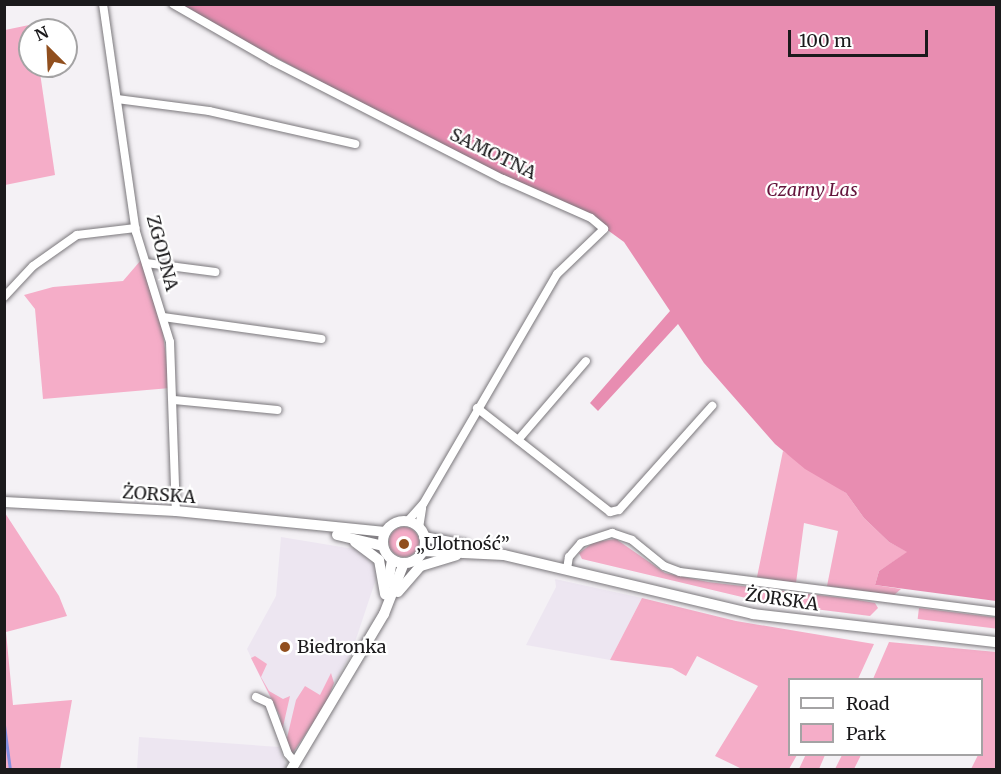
<!DOCTYPE html>
<meta charset="utf-8">
<style>
body{margin:0}
#map{position:relative;width:1001px;height:774px;overflow:hidden;background:#f4f1f5;font-family:Merriweather,serif}
div>[style]{position:absolute}
[style*='--x']{left:calc(var(--x)*1px);top:calc(var(--y)*1px);width:calc(var(--w)*1px);rotate:calc(var(--a)*1deg)}
.built>*{inset:0;background:#ede6f1}
.green>*{inset:0;background:#f5adc8;transform-origin:0 0}
.round{border-radius:50%}
.forest>*{inset:0;background:#e88db1}
.stream>*{height:3px;margin:-1.5px;padding:0 1.5px;transform-origin:1.5px;border-radius:1.5px;background:#8691e1}
.roads{filter:drop-shadow(0 0 2px #7b787c) drop-shadow(0 0 2px #7b787c)}
.minor>*{height:8px;margin:-4px;padding:0 4px;transform-origin:4px;border-radius:4px;background:#fff}
.tertiary>*{height:10px;margin:-5px;padding:0 5px;transform-origin:5px;border-radius:5px;background:#fff}
.secondary>*{height:10px;margin:-5px;padding:0 5px;transform-origin:5px;border-radius:5px;background:#fff}
.secondary>.ring{margin:-5px;padding:0;box-sizing:content-box;background:none;border:10px solid #fff;border-radius:50%}
.dots>*{width:16px;height:16px;translate:-50% -50%;box-sizing:border-box;border:3px solid #fff;border-radius:50%}
span{translate:-50% -50%;white-space:nowrap;text-align:center;line-height:1.15;-webkit-text-stroke:4.5px #fff;paint-order:stroke}
.street-label{font-size:18px;color:#1b1a1c}
.park-label{font-size:18px;color:#64143c;font-style:italic}
.poi-label{font-size:18px;color:#1b1a1c}
.left{translate:0 -50%;text-align:left}
.frame{position:absolute;inset:0;border:6px solid #1b1a1c;pointer-events:none}
.legend{position:absolute;left:788px;top:678px;width:195px;height:78px;box-sizing:border-box;background:#fff;border:2px solid #a4a3a4;margin:0;padding:8px 10px;list-style:none;font-size:18px;color:#1b1a1c}
.legend li{display:flex;align-items:center;gap:12px;height:30px}
.legend b{width:30px;border:2px solid #a4a3a4}
.north{position:absolute;left:18px;top:18px;width:60px;height:60px;box-sizing:border-box;background:#fff;border:2px solid #a4a3a4;border-radius:50%;rotate:336deg;font-size:16px;font-weight:700;line-height:24px;text-align:center;color:#1b1a1c}
.north::after{content:'';display:block;margin:auto;width:21px;height:27px;background:#914f1e;clip-path:polygon(50% 0,100% 100%,50% 72%,0 100%)}
.scale{position:absolute;left:788px;top:30px;width:140px;height:27px;box-sizing:border-box;border:3px solid #1b1a1c;border-top:0;padding-left:8px;font-size:18px;line-height:21px;white-space:nowrap;color:#1b1a1c;-webkit-text-stroke:4px #fff;paint-order:stroke}
</style>
<div id="map">
<div class="built">
<div style="clip-path:polygon(281px 537px,354px 549px,365px 555px,375px 566px,377px 576px,352px 651px,296px 753px,247px 649px,276px 596px)"></div>
<div style="clip-path:polygon(555px 579px,642px 598px,610px 660px,526px 645px,556px 587px)"></div>
<div style="clip-path:polygon(139px 737px,279px 747px,286px 765px,284px 770px,137px 769px)"></div>
</div>
<div class="green">
<div style="clip-path:polygon(34px 24px,34px 30px,30px 30px,30px 66px,39px 66px,55px 175px,5px 185px,5px 30px)"></div>
<div style="clip-path:polygon(141px 260px,163px 333px,170px 388px,43px 399px,35px 309px,24px 295px,53px 287px,123px 281px)"></div>
<div style="clip-path:polygon(783px 451px,846px 493px,864px 518px,889px 542px,908px 552px,879px 571px,875px 585px,901px 589px,894px 595px,827px 586px,838px 531px,804px 523px,796px 583px,757px 577px)"></div>
<div style="clip-path:polygon(5px 513px,59px 596px,67px 616px,6px 632px,13px 705px,72px 700px,60px 769px,5px 769px)"></div>
<div class="round" style="left:389px;top:527px;width:30px;height:30px"></div>
<div style="clip-path:polygon(616px 539px,665px 573px,708px 582px,852px 599px,875px 603px,878px 608px,870px 616px,767px 603px,582px 559px,579px 553px,594px 542px)"></div>
<div style="clip-path:polygon(642px 598px,736px 621px,874px 644px,858px 679px,790px 680px,790px 754px,797px 755px,789px 769px,742px 769px,715px 756px,758px 686px,697px 656px,686px 676px,672px 668px,610px 660px)"></div>
<div style="left:919px;top:608px;width:78px;height:11px;rotate:7deg"></div>
<div style="clip-path:polygon(889px 642px,996px 652px,996px 769px,971px 769px,978px 755px,982px 754px,982px 680px,873px 679px)"></div>
<div style="clip-path:polygon(255px 656px,267px 664px,261px 677px,269px 691px,283px 699px,290px 696px,282px 731px,280px 716px,251px 658px)"></div>
<div style="clip-path:polygon(331px 673px,334px 683px,326px 704px,292px 754px,286px 742px,296px 700px,305px 686px,320px 695px)"></div>
<div style="clip-path:polygon(806px 754px,825px 755px,819px 769px,799px 769px)"></div>
<div style="clip-path:polygon(842px 755px,842px 754px,861px 755px,854px 769px,835px 769px)"></div>
</div>
<div class="forest">
<div style="clip-path:polygon(177px 5px,996px 5px,996px 601px,875px 585px,879px 571px,907px 552px,889px 542px,864px 518px,846px 493px,805px 469px,775px 444px,704px 363px,678px 324px,598px 411px,590px 403px,670px 311px,624px 242px,591px 218px,503px 179px)"></div>
</div>
<div class="stream">
<div style="--x:4;--y:707;--w:1;--a:90"></div>
<div style="--x:4;--y:725;--w:45;--a:82.4"></div>
</div>
<div class="roads">
<div class="minor">
<div style="--x:103;--y:4;--w:230;--a:81.8"></div>
<div style="--x:136;--y:232;--w:115;--a:72.8"></div>
<div style="--x:170;--y:342;--w:169;--a:88"></div>
<div style="--x:173;--y:4;--w:114;--a:29.9"></div>
<div style="--x:272;--y:61;--w:259;--a:27.1"></div>
<div style="--x:503;--y:179;--w:96;--a:23.9"></div>
<div style="--x:591;--y:218;--w:17;--a:40"></div>
<div style="--x:604;--y:229;--w:65;--a:136.2"></div>
<div style="--x:557;--y:274;--w:266;--a:120.2"></div>
<div style="--x:423;--y:504;--w:24;--a:132"></div>
<div style="--x:117;--y:99;--w:93;--a:7.4"></div>
<div style="--x:209;--y:111;--w:150;--a:12.7"></div>
<div style="--x:146;--y:263;--w:70;--a:7.4"></div>
<div style="--x:4;--y:297;--w:42;--a:-46.9"></div>
<div style="--x:33;--y:266;--w:54;--a:-35.2"></div>
<div style="--x:77;--y:235;--w:59;--a:-6.8"></div>
<div style="--x:163;--y:317;--w:160;--a:7.9"></div>
<div style="--x:174;--y:400;--w:104;--a:5.5"></div>
<div style="--x:477;--y:408;--w:169;--a:38"></div>
<div style="--x:610;--y:512;--w:9;--a:-13"></div>
<div style="--x:619;--y:510;--w:140;--a:-48.2"></div>
<div style="--x:518;--y:440;--w:104;--a:-49.3"></div>
<div style="--x:419;--y:528;--w:20;--a:-81"></div>
<div style="--x:567;--y:569;--w:12;--a:-81"></div>
<div style="--x:569;--y:557;--w:18;--a:-49"></div>
<div style="--x:581;--y:543;--w:33;--a:-18"></div>
<div style="--x:612;--y:533;--w:21;--a:19"></div>
<div style="--x:632;--y:540;--w:41;--a:39.1"></div>
<div style="--x:664;--y:566;--w:17;--a:21"></div>
<div style="--x:680;--y:572;--w:319;--a:7.2"></div>
<div style="--x:256;--y:697;--w:14;--a:25"></div>
<div style="--x:269;--y:703;--w:54;--a:69.6"></div>
<div style="--x:288;--y:754;--w:11;--a:49"></div>
</div>
<div class="tertiary">
<div style="--x:355;--y:542;--w:30;--a:37"></div>
<div style="--x:379;--y:560;--w:35;--a:80"></div>
<div style="--x:388;--y:583;--w:23;--a:-80"></div>
<div style="--x:398;--y:592;--w:35;--a:-49"></div>
<div style="--x:421;--y:566;--w:37;--a:-17"></div>
<div style="--x:291;--y:770;--w:182;--a:-59.2"></div>
<div style="--x:384;--y:614;--w:55;--a:-68.6"></div>
</div>
<div class="secondary">
<div style="--x:4;--y:502;--w:172;--a:3"></div>
<div style="--x:176;--y:511;--w:210;--a:5.7"></div>
<div class="ring" style="left:383px;top:521px;width:32px;height:32px"></div>
<div style="--x:337;--y:535;--w:47;--a:13.4"></div>
<div style="--x:424;--y:537;--w:42;--a:11"></div>
<div style="--x:423;--y:551;--w:81;--a:2.8"></div>
<div style="--x:504;--y:555;--w:256;--a:13.3"></div>
<div style="--x:753;--y:614;--w:245;--a:6.6"></div>
</div>
</div>
<div class="dots">
<div style="left:404px;top:544px;background:#914f1e"></div>
<div style="left:285px;top:647px;background:#914f1e"></div>
</div>
<div class="street-label">
<span style="left:493px;top:154px;rotate:26deg">SAMOTNA</span>
<span style="left:162px;top:253px;rotate:75deg">ZGODNA</span>
<span style="left:159px;top:495px;rotate:4deg">ŻORSKA</span>
<span style="left:782px;top:600px;rotate:8deg">ŻORSKA</span>
</div>
<div class="park-label">
<span style="left:812px;top:190px">Czarny Las</span>
</div>
<div class="poi-label">
<span class="left" style="left:416px;top:544px">„Ulotność”</span>
<span class="left" style="left:297px;top:647px">Biedronka</span>
</div>
<div class="frame"></div>
<ul class="legend">
<li><b style="height:8px;background:#fff"></b>Road</li>
<li><b style="height:16px;background:#f5adc8"></b>Park</li>
</ul>
<div class="north">N</div>
<div class="scale">100 m</div>
</div>
